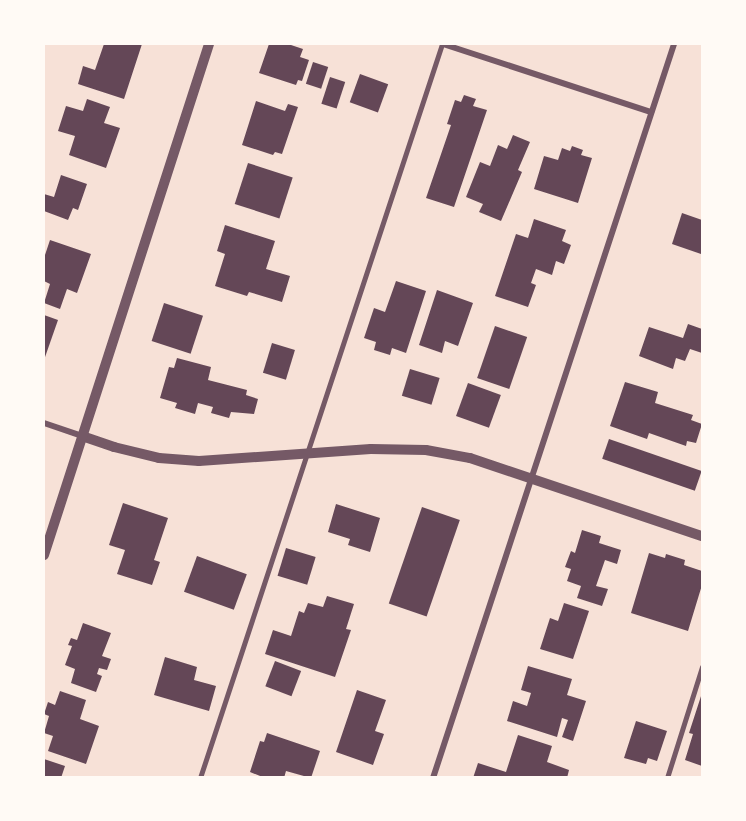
<!DOCTYPE html>
<style>
body{margin:0}
#map{position:relative;width:746px;height:821px;overflow:hidden;background:#f7e1d7;font-family:"Noto Serif",serif}
div>[style]{position:absolute}
[style*='--x']{left:calc(var(--x)*1px);top:calc(var(--y)*1px);width:calc(var(--w)*1px);rotate:calc(var(--a)*1deg)}
.building>*{inset:0;background:#644757;transform-origin:0 0}
.service>*{height:4.5px;margin:-2.25px;padding:0 2.25px;transform-origin:2.25px;border-radius:2.25px;background:#755966}
.minor>*{height:6px;margin:-3px;padding:0 3px;transform-origin:3px;border-radius:3px;background:#755966}
.tertiary>*{height:10px;margin:-5px;padding:0 5px;transform-origin:5px;border-radius:5px;background:#755966}
span{translate:-50% -50%;white-space:nowrap;text-align:center;line-height:1.15;-webkit-text-stroke:6px #fffaf5;paint-order:stroke}
.frame{position:absolute;inset:0;border:45px solid #fffaf5;pointer-events:none}
</style>
<div id="map">
<div class="building">
<div style="clip-path:polygon(104px 44px,142px 44px,124px 99px,78px 84px,83px 66px,95px 70px)"></div>
<div style="clip-path:polygon(269px 44px,288px 44px,303px 49px,300px 57px,309px 60px,302px 81px,298px 80px,296px 85px,259px 73px)"></div>
<div style="left:313px;top:62px;width:16px;height:23px;rotate:18deg"></div>
<div style="left:360px;top:74px;width:30px;height:30px;rotate:20deg"></div>
<div style="left:330px;top:77px;width:16px;height:28px;rotate:18deg"></div>
<div style="clip-path:polygon(464px 95px,476px 99px,473px 106px,487px 110px,454px 207px,426px 198px,451px 125px,447px 124px,455px 100px,461px 102px)"></div>
<div style="clip-path:polygon(87px 99px,110px 107px,104px 123px,120px 128px,106px 168px,69px 155px,75px 136px,58px 131px,66px 106px,83px 111px)"></div>
<div style="clip-path:polygon(256px 101px,285px 111px,288px 104px,298px 107px,282px 154px,275px 152px,273px 155px,242px 145px)"></div>
<div style="clip-path:polygon(513px 135px,530px 142px,518px 170px,522px 172px,501px 221px,479px 212px,483px 204px,466px 197px,480px 162px,490px 166px,498px 145px,507px 149px)"></div>
<div style="clip-path:polygon(572px 146px,583px 150px,581px 155px,592px 158px,578px 203px,534px 189px,544px 156px,558px 160px,562px 148px,570px 151px)"></div>
<div style="left:248px;top:163px;width:47px;height:43px;rotate:18deg"></div>
<div style="clip-path:polygon(61px 175px,87px 184px,78px 210px,73px 208px,68px 220px,44px 211px,44px 194px,54px 197px)"></div>
<div style="clip-path:polygon(682px 213px,702px 220px,701px 254px,672px 244px)"></div>
<div style="clip-path:polygon(534px 219px,566px 230px,562px 241px,571px 245px,564px 264px,556px 261px,552px 275px,536px 269px,531px 283px,536px 285px,528px 307px,495px 296px,516px 234px,528px 238px)"></div>
<div style="clip-path:polygon(225px 225px,275px 241px,266px 269px,290px 276px,282px 302px,249px 292px,247px 296px,215px 286px,225px 254px,217px 251px)"></div>
<div style="clip-path:polygon(50px 240px,91px 254px,77px 293px,67px 289px,60px 309px,44px 303px,50px 284px,44px 281px,44px 258px)"></div>
<div style="clip-path:polygon(396px 281px,426px 291px,406px 353px,392px 348px,390px 355px,374px 350px,376px 342px,364px 338px,374px 308px,385px 312px)"></div>
<div style="clip-path:polygon(437px 290px,473px 303px,458px 346px,445px 341px,442px 353px,419px 345px)"></div>
<div style="left:164px;top:303px;width:41px;height:40px;rotate:18deg"></div>
<div style="clip-path:polygon(44px 315px,58px 320px,44px 360px)"></div>
<div style="clip-path:polygon(688px 324px,702px 329px,702px 353px,690px 349px,685px 361px,676px 358px,673px 369px,639px 356px,649px 327px,683px 338px)"></div>
<div style="left:495px;top:326px;width:34px;height:55px;rotate:19deg"></div>
<div style="left:272px;top:343px;width:24px;height:31px;rotate:17deg"></div>
<div style="clip-path:polygon(177px 358px,211px 367px,208px 380px,247px 390px,246px 395px,258px 399px,254px 414px,231px 412px,229px 418px,211px 413px,213px 407px,198px 403px,195px 414px,175px 408px,177px 403px,160px 398px,169px 367px,174px 368px)"></div>
<div style="left:410px;top:369px;width:31px;height:28px;rotate:17deg"></div>
<div style="clip-path:polygon(625px 382px,658px 392px,655px 403px,693px 415px,691px 420px,702px 424px,696px 443px,687px 441px,686px 446px,649px 433px,647px 439px,610px 426px)"></div>
<div style="left:468px;top:383px;width:35px;height:35px;rotate:20deg"></div>
<div style="left:609px;top:439px;width:98px;height:21px;rotate:19deg"></div>
<div style="clip-path:polygon(123px 503px,168px 518px,154px 560px,160px 562px,152px 585px,117px 574px,125px 550px,109px 545px)"></div>
<div style="clip-path:polygon(336px 504px,380px 518px,370px 552px,348px 545px,350px 539px,328px 532px)"></div>
<div style="left:422px;top:507px;width:40px;height:102px;rotate:19deg"></div>
<div style="clip-path:polygon(582px 530px,601px 536px,599px 543px,621px 550px,617px 564px,605px 560px,596px 586px,608px 589px,602px 606px,577px 598px,581px 586px,567px 581px,571px 569px,565px 567px,571px 551px,575px 553px)"></div>
<div style="left:286px;top:548px;width:31px;height:29px;rotate:17deg"></div>
<div style="clip-path:polygon(649px 553px,665px 558px,666px 554px,685px 560px,684px 565px,702px 571px,702px 585px,688px 631px,631px 613px)"></div>
<div style="left:197px;top:556px;width:53px;height:38px;rotate:20deg"></div>
<div style="clip-path:polygon(327px 596px,354px 604px,346px 629px,351px 630px,335px 677px,265px 654px,273px 630px,291px 636px,299px 611px,304px 613px,308px 603px,323px 607px)"></div>
<div style="clip-path:polygon(564px 603px,589px 611px,573px 659px,540px 649px,550px 618px,558px 621px)"></div>
<div style="clip-path:polygon(83px 623px,111px 633px,102px 656px,111px 659px,107px 670px,99px 668px,97px 674px,102px 676px,96px 692px,71px 683px,75px 669px,65px 665px,72px 646px,68px 645px,71px 638px,77px 640px)"></div>
<div style="clip-path:polygon(165px 657px,197px 667px,194px 680px,216px 686px,209px 711px,154px 695px)"></div>
<div style="left:275px;top:661px;width:28px;height:27px;rotate:21deg"></div>
<div style="clip-path:polygon(528px 666px,572px 679px,567px 695px,586px 701px,573px 741px,562px 737px,568px 720px,562px 718px,557px 737px,507px 721px,513px 701px,527px 706px,531px 693px,521px 690px)"></div>
<div style="clip-path:polygon(357px 690px,386px 700px,375px 731px,384px 734px,373px 765px,336px 752px)"></div>
<div style="clip-path:polygon(60px 691px,86px 700px,80px 719px,99px 726px,86px 764px,48px 751px,53px 736px,44px 733px,49px 716px,44px 714px,48px 702px,55px 705px)"></div>
<div style="clip-path:polygon(702px 693px,702px 766px,685px 760px,693px 734px,689px 733px)"></div>
<div style="clip-path:polygon(636px 721px,667px 731px,657px 761px,648px 758px,646px 764px,624px 758px)"></div>
<div style="clip-path:polygon(267px 733px,320px 751px,311px 778px,286px 771px,284px 778px,265px 778px,250px 772px,260px 741px,264px 742px)"></div>
<div style="clip-path:polygon(518px 735px,552px 746px,547px 762px,569px 770px,567px 778px,473px 778px,478px 763px,506px 772px)"></div>
<div style="clip-path:polygon(44px 759px,65px 766px,61px 778px,44px 778px)"></div>
</div>
<div class="service">
<div style="--x:200;--y:778;--w:773;--a:-71.75"></div>
<div style="--x:667;--y:778;--w:116;--a:-72.5"></div>
</div>
<div class="minor">
<div style="--x:443;--y:44;--w:219;--a:18.1"></div>
<div style="--x:44;--y:423;--w:40;--a:18.9"></div>
<div style="--x:433;--y:778;--w:773;--a:-71.82"></div>
</div>
<div class="tertiary">
<div style="--x:82;--y:436;--w:34;--a:19"></div>
<div style="--x:114;--y:447;--w:46;--a:13.7"></div>
<div style="--x:159;--y:458;--w:40;--a:4.3"></div>
<div style="--x:199;--y:461;--w:172;--a:-4"></div>
<div style="--x:371;--y:449;--w:55;--a:1"></div>
<div style="--x:426;--y:450;--w:45;--a:10.3"></div>
<div style="--x:470;--y:458;--w:245;--a:18.6"></div>
<div style="--x:44;--y:555;--w:537;--a:-72.1"></div>
</div>
<div class="frame"></div>
</div>
